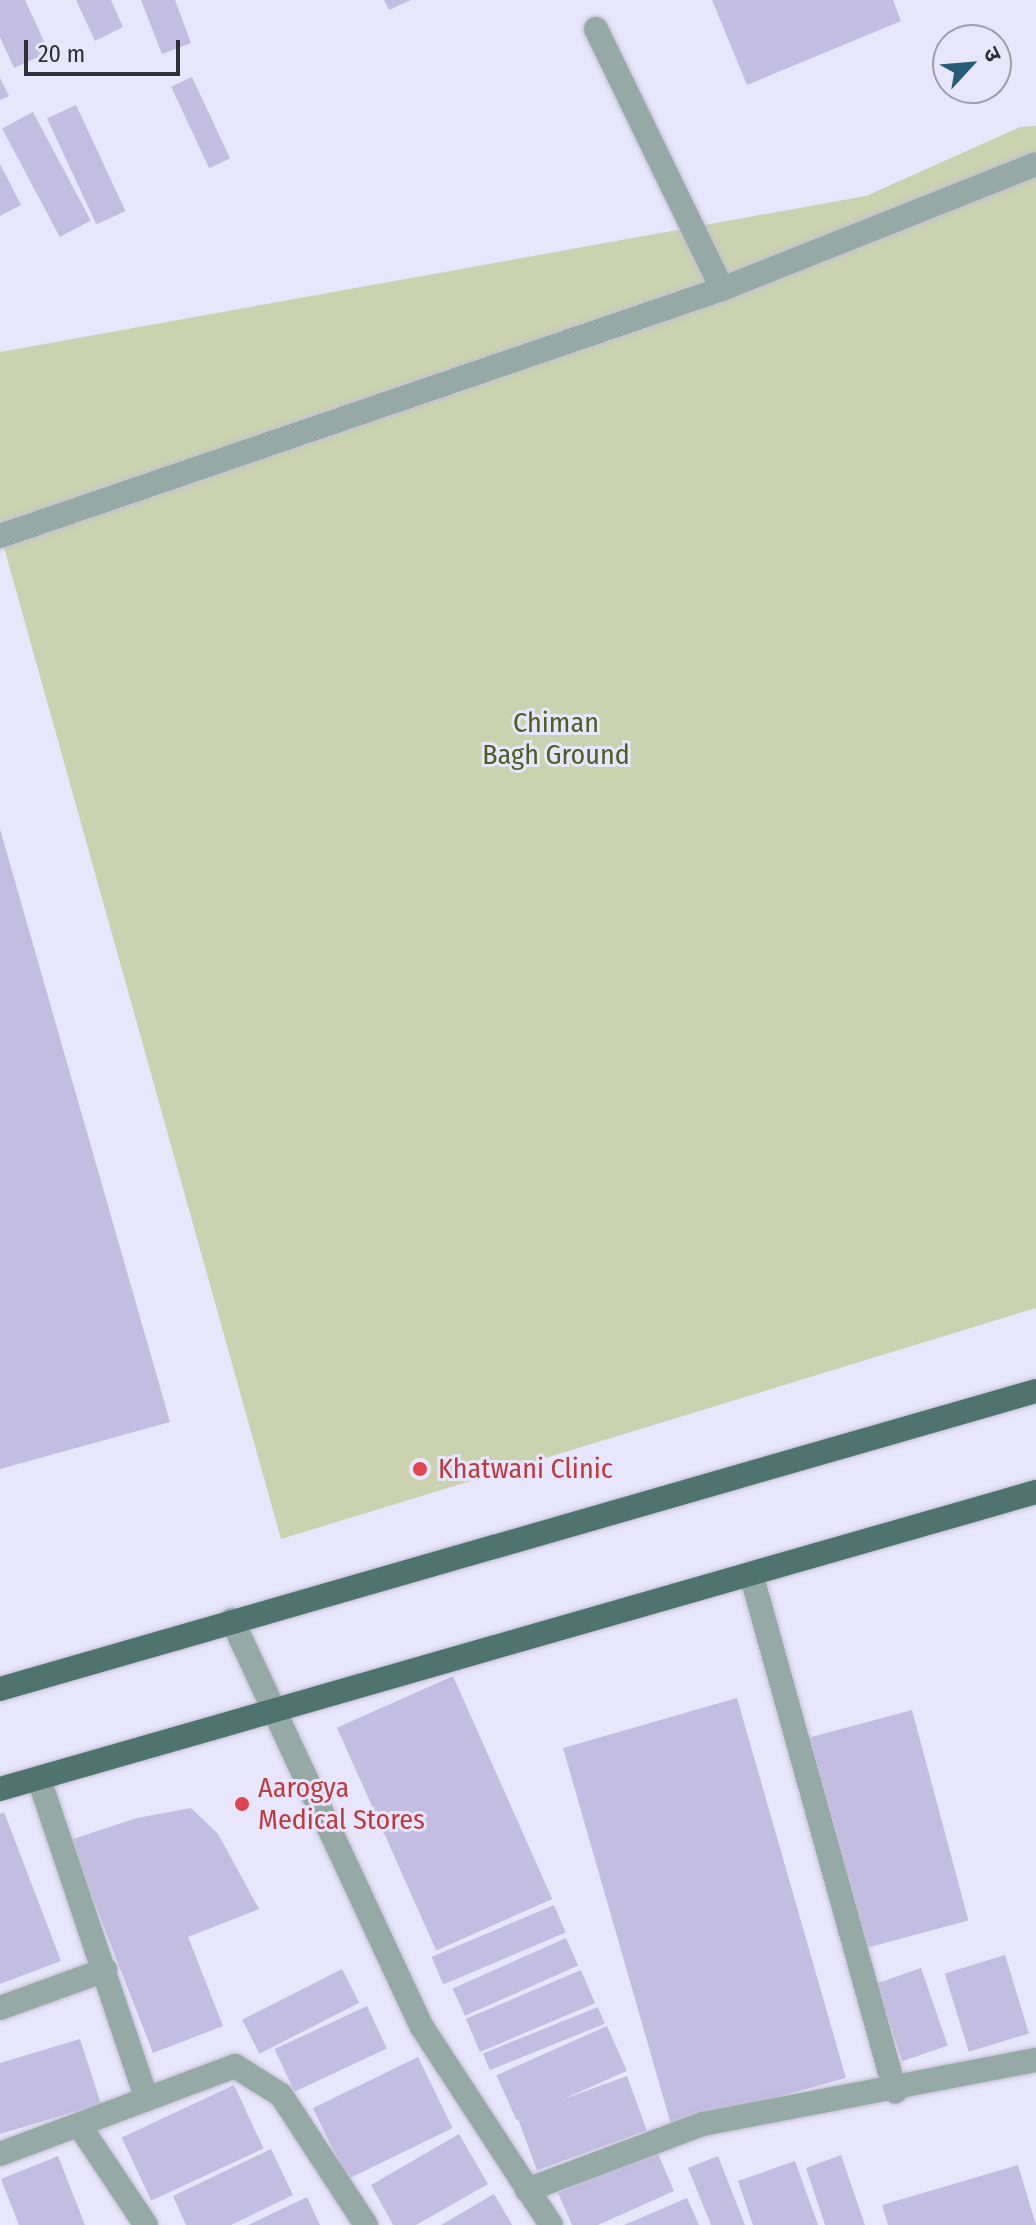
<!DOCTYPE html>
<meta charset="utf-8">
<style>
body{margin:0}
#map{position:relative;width:1036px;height:2225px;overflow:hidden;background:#e8e6fc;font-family:"Fira Sans Condensed","Noto Sans Devanagari",sans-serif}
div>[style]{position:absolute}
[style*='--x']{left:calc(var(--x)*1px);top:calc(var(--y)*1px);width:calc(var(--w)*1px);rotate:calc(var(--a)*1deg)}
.green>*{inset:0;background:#cad2b0}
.building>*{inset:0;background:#c2bde1;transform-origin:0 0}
.roads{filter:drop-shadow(0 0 2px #c3c1d5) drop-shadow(0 0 2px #c3c1d5)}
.minor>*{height:24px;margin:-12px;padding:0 12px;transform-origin:12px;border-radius:12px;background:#95a9a7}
.major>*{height:24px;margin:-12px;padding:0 12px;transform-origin:12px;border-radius:12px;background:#4f7470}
.dots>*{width:22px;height:22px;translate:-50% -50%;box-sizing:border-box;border:4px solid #e8e6fc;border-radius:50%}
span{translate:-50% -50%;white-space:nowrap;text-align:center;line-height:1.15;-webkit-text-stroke:6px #e8e6fc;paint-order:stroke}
.park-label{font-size:28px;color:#525c23}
.health-label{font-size:28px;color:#be3a42}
.left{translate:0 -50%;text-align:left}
.north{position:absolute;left:932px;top:24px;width:80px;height:80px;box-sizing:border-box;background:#e8e6fc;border:2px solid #9e9dad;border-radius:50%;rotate:64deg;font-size:22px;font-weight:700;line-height:32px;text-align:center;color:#302f37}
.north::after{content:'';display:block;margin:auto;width:28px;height:36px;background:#255d77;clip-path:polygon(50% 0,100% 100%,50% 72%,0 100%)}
.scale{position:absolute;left:24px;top:40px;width:156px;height:36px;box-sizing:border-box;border:4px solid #302f37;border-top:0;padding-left:10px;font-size:24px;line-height:28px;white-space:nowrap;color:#302f37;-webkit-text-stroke:6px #e8e6fc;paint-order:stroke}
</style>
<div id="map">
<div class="green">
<div style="clip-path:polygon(1036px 126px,1036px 1308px,281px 1539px,0 533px,0 352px,866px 196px,1020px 127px)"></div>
</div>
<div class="building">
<div style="clip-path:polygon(0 0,25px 0,49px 52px,14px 68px,0 37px)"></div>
<div style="clip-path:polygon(76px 0,111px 0,123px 27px,95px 41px)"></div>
<div style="clip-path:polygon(141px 0,175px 0,191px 43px,162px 54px)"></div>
<div style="clip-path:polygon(384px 0,411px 0,389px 10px)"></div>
<div style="clip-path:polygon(712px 0,893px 0,901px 21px,747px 85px)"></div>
<div style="left:192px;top:77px;width:90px;height:23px;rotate:65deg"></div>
<div style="clip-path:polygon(0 78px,9px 96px,0 100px)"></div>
<div style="left:76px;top:105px;width:117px;height:32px;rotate:65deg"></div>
<div style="left:33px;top:112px;width:123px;height:35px;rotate:62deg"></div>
<div style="clip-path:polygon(0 164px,21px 205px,0 216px)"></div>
<div style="clip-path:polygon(0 829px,170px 1422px,0 1469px)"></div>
<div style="left:453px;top:1676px;width:244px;height:127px;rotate:66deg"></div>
<div style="left:737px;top:1698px;width:395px;height:181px;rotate:74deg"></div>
<div style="left:912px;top:1710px;width:218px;height:106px;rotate:75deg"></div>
<div style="clip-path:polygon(191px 1808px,218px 1834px,259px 1909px,188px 1937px,223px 2026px,153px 2053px,70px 1840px,137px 1818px)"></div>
<div style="clip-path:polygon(4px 1812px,61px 1961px,0 1984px,0 1814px)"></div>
<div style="left:554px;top:1905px;width:30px;height:133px;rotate:67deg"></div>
<div style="left:566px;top:1938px;width:30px;height:124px;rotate:66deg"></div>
<div style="left:1005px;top:1955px;width:82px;height:63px;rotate:73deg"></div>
<div style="left:921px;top:1968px;width:82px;height:48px;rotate:71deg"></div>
<div style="left:342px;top:1969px;width:38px;height:112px;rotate:63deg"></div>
<div style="left:581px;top:1970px;width:36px;height:125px;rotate:67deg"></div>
<div style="left:367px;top:2006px;width:47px;height:102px;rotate:65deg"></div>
<div style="left:598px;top:2007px;width:18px;height:124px;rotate:68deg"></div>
<div style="left:607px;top:2026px;width:49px;height:121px;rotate:66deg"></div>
<div style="clip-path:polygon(80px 2039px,101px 2104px,0 2134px,0 2063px)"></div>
<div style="left:418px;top:2057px;width:79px;height:117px;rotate:64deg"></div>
<div style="left:627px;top:2076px;width:58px;height:117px;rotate:70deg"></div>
<div style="left:234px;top:2085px;width:70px;height:124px;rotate:65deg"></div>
<div style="clip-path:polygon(459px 2134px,488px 2184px,416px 2225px,393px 2225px,371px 2185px)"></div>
<div style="clip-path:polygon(271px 2149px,293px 2195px,231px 2225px,186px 2225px,173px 2196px)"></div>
<div style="clip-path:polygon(656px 2149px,674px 2191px,598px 2225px,572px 2225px,558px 2193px)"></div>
<div style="clip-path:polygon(841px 2155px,865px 2225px,825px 2225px,806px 2168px)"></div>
<div style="clip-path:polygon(58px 2156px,85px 2225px,19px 2225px,1px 2179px)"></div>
<div style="clip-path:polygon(718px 2156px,745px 2225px,711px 2225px,688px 2168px)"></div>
<div style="clip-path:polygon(795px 2161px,818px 2225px,753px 2225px,738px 2181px)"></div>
<div style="clip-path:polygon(1018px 2165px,1036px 2225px,888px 2225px,882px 2205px)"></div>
<div style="clip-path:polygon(494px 2194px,512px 2225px,441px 2225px)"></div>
<div style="clip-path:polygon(307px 2197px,320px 2225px,248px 2225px)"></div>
<div style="clip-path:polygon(687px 2198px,699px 2225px,624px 2225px)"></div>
</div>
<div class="roads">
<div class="minor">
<div style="--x:596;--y:29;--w:289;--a:64.1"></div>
<div style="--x:0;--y:536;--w:763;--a:-18.89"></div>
<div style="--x:722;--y:289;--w:338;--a:-21.7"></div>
<div style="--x:752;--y:1577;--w:534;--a:74.45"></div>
<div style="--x:232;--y:1620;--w:449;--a:65"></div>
<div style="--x:422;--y:2027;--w:236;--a:56.9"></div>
<div style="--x:39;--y:1779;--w:338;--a:71.4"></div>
<div style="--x:0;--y:2008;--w:112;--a:-19.9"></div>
<div style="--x:79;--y:2125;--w:120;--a:56.2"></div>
<div style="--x:0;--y:2154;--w:251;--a:-20.5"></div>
<div style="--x:235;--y:2066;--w:54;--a:32.2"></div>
<div style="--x:281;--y:2095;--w:155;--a:56.8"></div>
<div style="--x:527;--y:2190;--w:188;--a:-20.6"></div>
<div style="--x:703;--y:2124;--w:339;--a:-10.9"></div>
</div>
<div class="major">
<div style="--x:0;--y:1689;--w:1078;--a:-16.05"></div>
<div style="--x:0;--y:1789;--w:1078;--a:-16"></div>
</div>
</div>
<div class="dots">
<div style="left:420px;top:1469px;background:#e0444e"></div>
<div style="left:242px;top:1804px;background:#e0444e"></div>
</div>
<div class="park-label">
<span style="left:556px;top:739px">Chiman<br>Bagh Ground</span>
</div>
<div class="health-label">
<span class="left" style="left:438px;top:1469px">Khatwani Clinic</span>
<span class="left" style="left:258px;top:1804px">Aarogya<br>Medical Stores</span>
</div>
<div class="north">उ</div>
<div class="scale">20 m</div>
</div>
